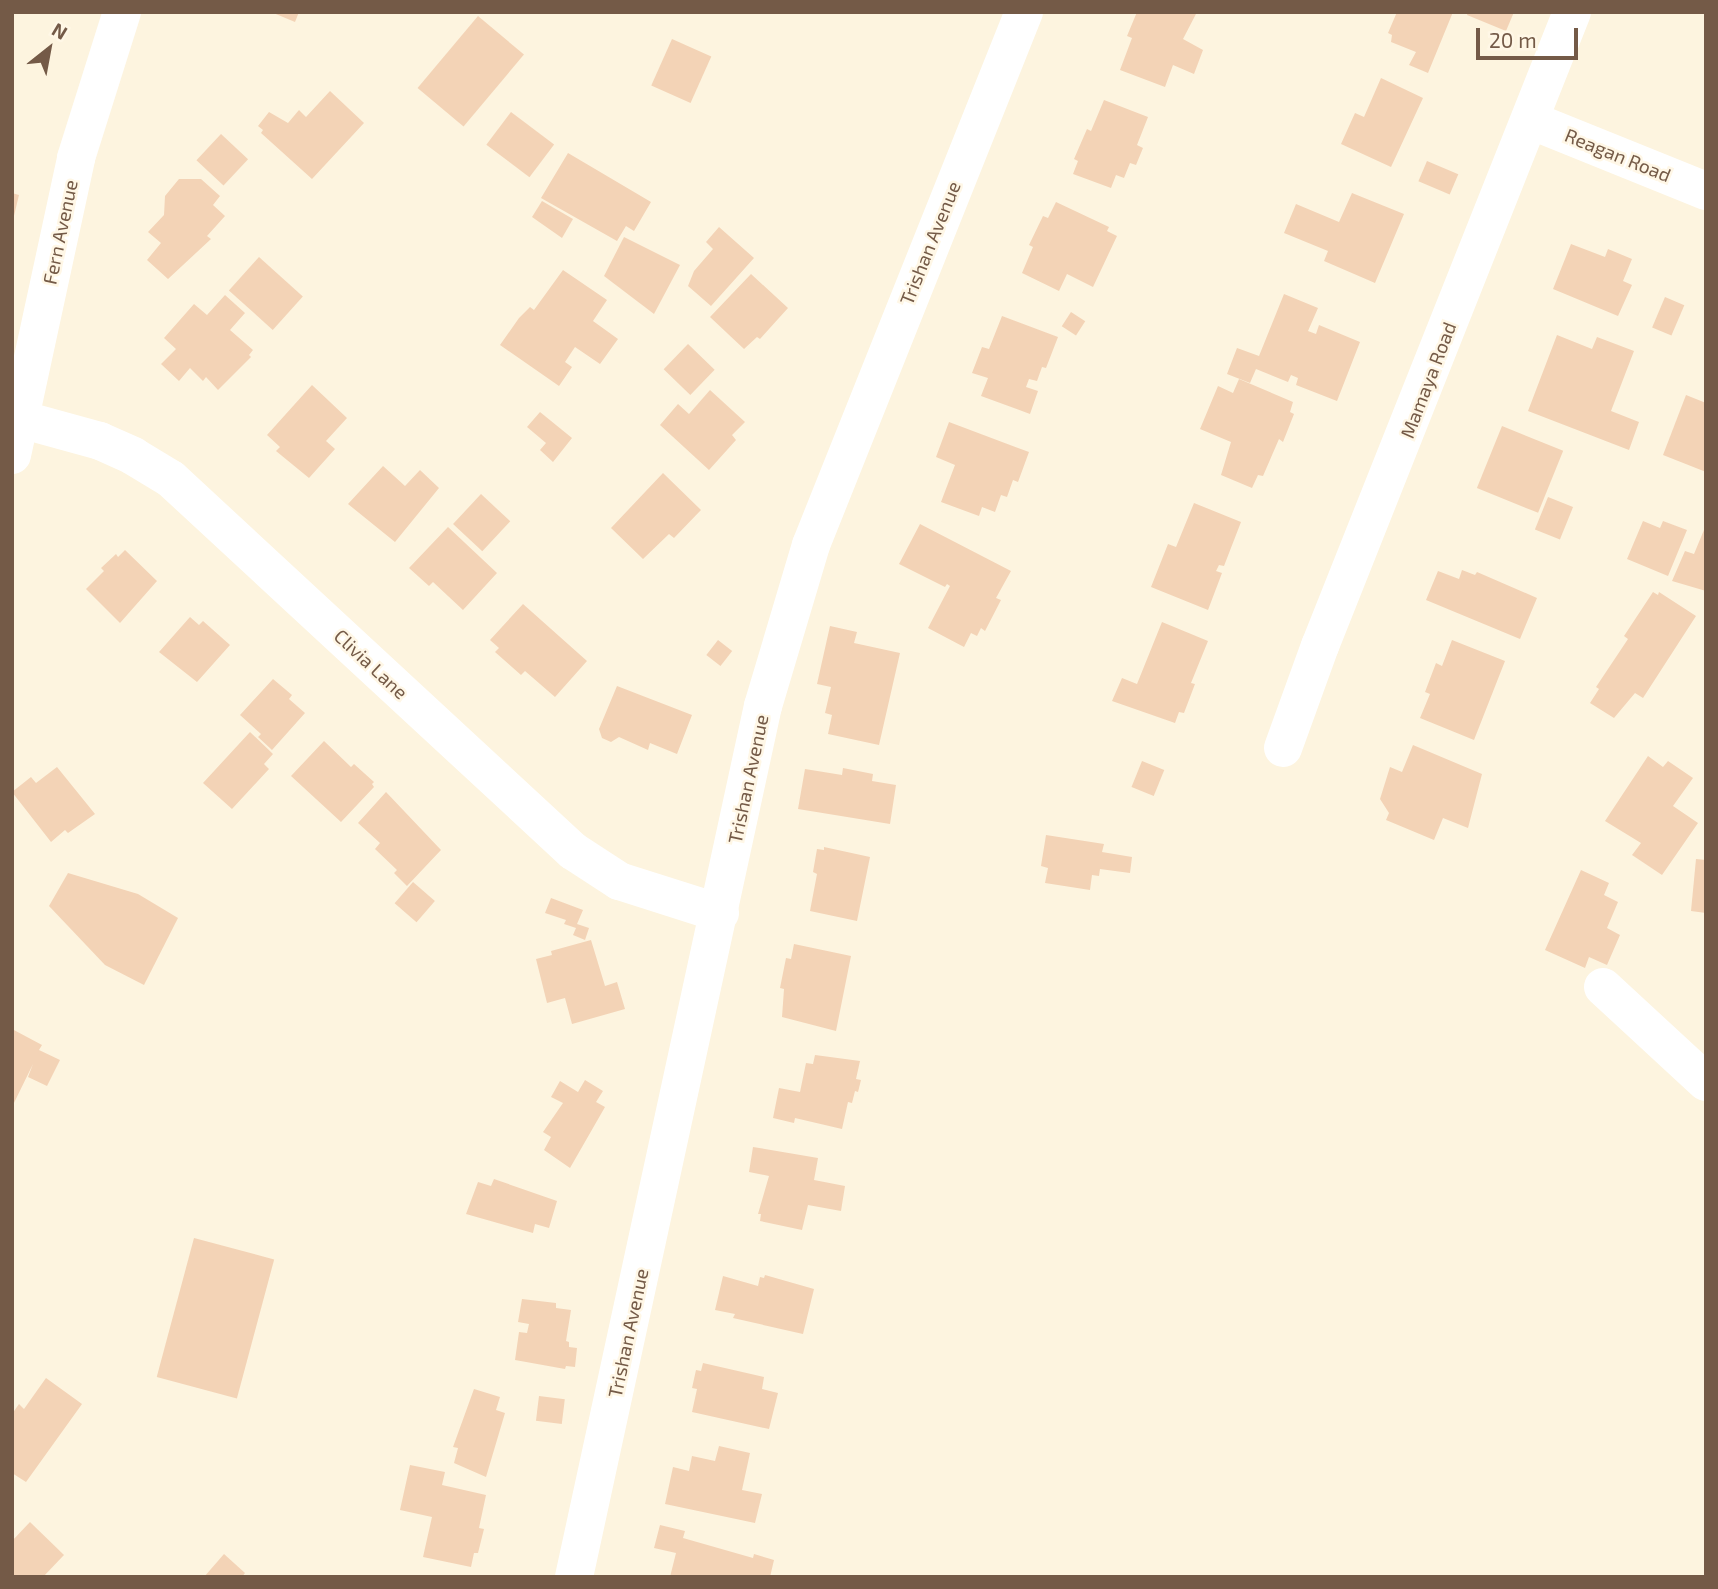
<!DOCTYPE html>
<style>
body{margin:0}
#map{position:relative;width:1718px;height:1589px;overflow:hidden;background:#fdf4df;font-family:"Exo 2",sans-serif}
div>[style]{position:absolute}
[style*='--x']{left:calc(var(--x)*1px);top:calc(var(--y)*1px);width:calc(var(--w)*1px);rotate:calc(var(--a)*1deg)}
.building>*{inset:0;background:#f3d3b6;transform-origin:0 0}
.minor>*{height:38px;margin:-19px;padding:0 19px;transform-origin:19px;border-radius:19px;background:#fff}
span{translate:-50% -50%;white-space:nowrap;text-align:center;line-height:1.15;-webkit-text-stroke:5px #fff7e6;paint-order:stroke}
.street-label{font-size:19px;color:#745a47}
.frame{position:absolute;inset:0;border:14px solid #745a47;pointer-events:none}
.north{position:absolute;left:14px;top:14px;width:70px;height:70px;-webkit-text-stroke:5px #fff7e6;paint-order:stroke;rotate:31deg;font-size:19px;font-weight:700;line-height:28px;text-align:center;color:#745a47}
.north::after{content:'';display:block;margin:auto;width:24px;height:32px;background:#745a47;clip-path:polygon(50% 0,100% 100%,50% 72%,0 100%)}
.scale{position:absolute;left:1476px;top:28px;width:102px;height:32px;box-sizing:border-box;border:4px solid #745a47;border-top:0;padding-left:9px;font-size:21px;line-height:24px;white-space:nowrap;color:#745a47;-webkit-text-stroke:5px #fff7e6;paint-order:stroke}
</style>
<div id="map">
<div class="building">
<div style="clip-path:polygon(271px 12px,299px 12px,295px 22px)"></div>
<div style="clip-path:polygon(1137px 12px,1197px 12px,1183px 39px,1203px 50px,1194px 74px,1173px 65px,1165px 87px,1120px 70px,1132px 38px,1127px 36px)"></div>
<div style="clip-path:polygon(1397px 12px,1453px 12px,1428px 73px,1409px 65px,1416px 52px,1391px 42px,1392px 35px,1388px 33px)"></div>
<div style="clip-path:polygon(1468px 12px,1514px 12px,1506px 31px,1467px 15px)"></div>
<div style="left:478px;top:16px;width:60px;height:94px;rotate:40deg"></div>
<div style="left:672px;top:39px;width:43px;height:51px;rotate:24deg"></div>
<div style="clip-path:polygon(1381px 78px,1423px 98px,1391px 167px,1341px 144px,1355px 113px,1364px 117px)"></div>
<div style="clip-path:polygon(330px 91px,364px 123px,312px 179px,261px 133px,263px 130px,258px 126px,269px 112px,288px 123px,299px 110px,306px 117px)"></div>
<div style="clip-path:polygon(1104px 100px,1148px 117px,1137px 145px,1143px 148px,1136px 165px,1130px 163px,1124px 178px,1116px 175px,1111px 188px,1073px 174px,1078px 161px,1074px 159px,1087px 129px,1091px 131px)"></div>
<div style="left:511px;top:112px;width:54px;height:41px;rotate:37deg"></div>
<div style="left:221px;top:134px;width:37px;height:36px;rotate:43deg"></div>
<div style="clip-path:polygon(568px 153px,651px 202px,634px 231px,626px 226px,617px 241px,541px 198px)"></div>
<div style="left:1427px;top:161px;width:34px;height:22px;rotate:23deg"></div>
<div style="clip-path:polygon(179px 179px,201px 179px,220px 196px,213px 205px,225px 216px,207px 236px,211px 239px,168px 279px,147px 260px,161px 243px,148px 232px,164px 215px,165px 196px)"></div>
<div style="clip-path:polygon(12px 193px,19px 195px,13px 220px,12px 220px)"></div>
<div style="clip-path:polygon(1352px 193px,1404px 214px,1375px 283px,1324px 261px,1328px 251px,1284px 233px,1296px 204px,1339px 222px)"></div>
<div style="clip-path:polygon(542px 201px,573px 219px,562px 238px,532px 217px)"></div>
<div style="clip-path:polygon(1056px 202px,1109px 227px,1107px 231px,1117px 236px,1093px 287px,1067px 274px,1059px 291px,1022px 273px,1033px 247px,1029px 245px,1043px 216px,1048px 218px)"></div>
<div style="clip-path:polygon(719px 227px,754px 258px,711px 306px,688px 286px,694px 271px,713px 249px,706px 242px)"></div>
<div style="clip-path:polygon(624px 237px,680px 265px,654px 314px,604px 276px)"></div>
<div style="clip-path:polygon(1571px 244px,1605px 257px,1608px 249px,1632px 259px,1623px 281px,1632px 285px,1618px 316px,1553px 289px)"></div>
<div style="left:259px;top:257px;width:59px;height:45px;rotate:42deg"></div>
<div style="clip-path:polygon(563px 270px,607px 300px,593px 321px,618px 339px,600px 364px,575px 347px,565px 362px,572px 367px,559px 386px,500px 345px,519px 318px,530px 307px,534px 310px)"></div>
<div style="clip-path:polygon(751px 274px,788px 308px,760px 339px,757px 337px,744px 349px,710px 317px)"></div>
<div style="clip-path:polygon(1284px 294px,1318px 308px,1308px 331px,1316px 334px,1319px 325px,1360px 342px,1337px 401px,1296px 385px,1298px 378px,1291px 375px,1288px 382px,1256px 369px,1250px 383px,1227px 374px,1237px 348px,1259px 356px)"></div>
<div style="clip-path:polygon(225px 295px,245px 313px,230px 330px,253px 350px,249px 355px,251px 357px,218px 390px,206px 377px,203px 381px,190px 368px,179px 381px,161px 364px,176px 349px,164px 338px,194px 304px,207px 315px)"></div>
<div style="left:1665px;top:297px;width:21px;height:33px;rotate:23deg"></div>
<div style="left:1071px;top:312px;width:17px;height:17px;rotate:33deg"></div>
<div style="clip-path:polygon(1002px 316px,1058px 337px,1046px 368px,1042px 367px,1037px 381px,1029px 379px,1026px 387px,1038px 391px,1030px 414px,981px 396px,988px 378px,972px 373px,982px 347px,989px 349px)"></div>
<div style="clip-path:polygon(1557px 335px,1592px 349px,1597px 337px,1634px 351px,1611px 411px,1639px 422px,1629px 450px,1528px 411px)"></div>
<div style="left:688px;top:344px;width:37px;height:35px;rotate:44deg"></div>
<div style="clip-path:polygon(1239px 379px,1293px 402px,1290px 412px,1294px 414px,1283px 442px,1279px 439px,1263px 476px,1258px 475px,1252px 488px,1221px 475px,1231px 442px,1200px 429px,1218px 386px,1233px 393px)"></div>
<div style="clip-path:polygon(312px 385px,347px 418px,326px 441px,335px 449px,309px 478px,276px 451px,280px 447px,267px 435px)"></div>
<div style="clip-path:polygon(710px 390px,745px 422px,732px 435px,736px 440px,709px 470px,660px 425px,678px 404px,689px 414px)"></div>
<div style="clip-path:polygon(1686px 395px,1706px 403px,1706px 472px,1663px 455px)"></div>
<div style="clip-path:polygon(540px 412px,572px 438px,553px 462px,540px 450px,546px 443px,527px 427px)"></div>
<div style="clip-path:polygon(949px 422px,1029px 452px,1018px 482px,1013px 480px,1007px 497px,1001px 495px,995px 512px,982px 507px,979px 516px,941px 502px,955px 465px,936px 457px)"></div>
<div style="left:1502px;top:426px;width:66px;height:67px;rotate:22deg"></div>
<div style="clip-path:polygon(383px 466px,405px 486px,420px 470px,439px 488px,395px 542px,348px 504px)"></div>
<div style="clip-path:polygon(663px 473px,701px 510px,674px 538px,669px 534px,643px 559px,611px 528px)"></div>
<div style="left:481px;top:494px;width:40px;height:41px;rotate:43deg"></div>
<div style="left:1548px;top:497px;width:27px;height:35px;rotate:22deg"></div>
<div style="clip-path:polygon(1194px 503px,1241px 522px,1224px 566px,1219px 565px,1216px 571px,1222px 573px,1208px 610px,1151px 587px,1168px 544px,1176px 547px)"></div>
<div style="clip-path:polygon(1643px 521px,1660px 528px,1663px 521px,1687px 530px,1668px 576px,1627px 559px)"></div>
<div style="clip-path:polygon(920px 524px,1011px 571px,996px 598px,1001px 600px,985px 631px,981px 628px,977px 636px,971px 633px,964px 647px,928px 628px,950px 586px,947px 584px,945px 587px,899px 564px)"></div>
<div style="clip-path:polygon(1706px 525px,1706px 591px,1672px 581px,1685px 551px,1694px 554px)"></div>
<div style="clip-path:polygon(448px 527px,497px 573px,463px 610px,433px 582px,429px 586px,409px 568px)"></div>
<div style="clip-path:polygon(125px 550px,157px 581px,120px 623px,86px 589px,104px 571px,101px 568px,116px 554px,118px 557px)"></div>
<div style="clip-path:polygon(1462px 570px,1475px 575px,1477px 572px,1537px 598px,1520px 639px,1426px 600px,1438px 571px,1459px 579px)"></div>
<div style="clip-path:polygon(1653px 592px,1658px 595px,1659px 592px,1696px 616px,1643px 698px,1635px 693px,1614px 718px,1590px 703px,1599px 689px,1596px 687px,1628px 639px,1624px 636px)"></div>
<div style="clip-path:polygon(523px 604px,587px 661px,555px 697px,525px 671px,521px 675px,495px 652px,499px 648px,490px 640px)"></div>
<div style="clip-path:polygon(190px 617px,199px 625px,203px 621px,230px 645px,197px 682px,159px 652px)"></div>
<div style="clip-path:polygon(1162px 622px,1208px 641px,1191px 683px,1195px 684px,1184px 713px,1179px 712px,1175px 723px,1112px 701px,1122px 678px,1137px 684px)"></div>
<div style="clip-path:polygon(830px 626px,857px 632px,854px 643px,900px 653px,879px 745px,828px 734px,832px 715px,825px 713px,831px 687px,817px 684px)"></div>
<div style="left:718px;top:640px;width:18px;height:19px;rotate:38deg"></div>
<div style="clip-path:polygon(1452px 640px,1505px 661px,1474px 740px,1420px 718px,1430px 694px,1425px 692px,1436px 663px,1442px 666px)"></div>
<div style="clip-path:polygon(273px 679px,292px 695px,289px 699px,305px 713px,272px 750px,258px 737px,261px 734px,240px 715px)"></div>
<div style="clip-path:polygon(617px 686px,692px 715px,677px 754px,650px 743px,648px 750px,619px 737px,611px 742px,602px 738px,599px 729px)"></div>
<div style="clip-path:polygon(250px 732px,273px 754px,264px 764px,269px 769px,232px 809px,203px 783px)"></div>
<div style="clip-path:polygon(324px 741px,351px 767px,354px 764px,374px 782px,372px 784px,374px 787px,341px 822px,291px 776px)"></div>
<div style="clip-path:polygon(1413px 745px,1482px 774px,1468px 828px,1443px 818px,1434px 840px,1386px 820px,1389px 813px,1380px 799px,1390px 767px,1402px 772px)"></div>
<div style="clip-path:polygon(1648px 756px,1663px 767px,1668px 761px,1693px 778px,1673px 806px,1698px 823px,1662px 875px,1632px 855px,1641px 843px,1605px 821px)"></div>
<div style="left:1142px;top:761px;width:24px;height:28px;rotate:22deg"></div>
<div style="clip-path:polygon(57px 767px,95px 814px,68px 833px,65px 830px,51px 842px,12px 792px,31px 777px,36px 783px)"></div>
<div style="clip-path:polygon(843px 768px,873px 774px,872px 781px,896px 785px,890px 824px,798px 809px,805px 769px,842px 775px)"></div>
<div style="clip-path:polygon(386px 792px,441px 850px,407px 886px,394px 873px,397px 870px,375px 849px,380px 843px,358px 823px)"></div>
<div style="clip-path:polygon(1046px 835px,1104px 844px,1102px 852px,1132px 857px,1130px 873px,1100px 869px,1099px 876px,1092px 875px,1090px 890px,1045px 883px,1048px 868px,1041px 866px)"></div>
<div style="clip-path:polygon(824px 847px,870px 857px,857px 921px,810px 911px,817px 874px,813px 872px,817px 849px,824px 850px)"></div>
<div style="clip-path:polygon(1696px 859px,1706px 860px,1706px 913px,1691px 911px)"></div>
<div style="clip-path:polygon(1581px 870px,1609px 883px,1604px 895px,1618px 902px,1607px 928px,1620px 935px,1607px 965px,1589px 957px,1585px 968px,1545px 950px)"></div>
<div style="clip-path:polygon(68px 873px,138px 894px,178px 918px,144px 985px,105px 965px,49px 906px)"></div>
<div style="left:413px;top:882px;width:29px;height:28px;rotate:41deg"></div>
<div style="clip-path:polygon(551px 898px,583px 910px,577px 924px,589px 928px,585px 940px,573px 935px,576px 928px,564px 924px,566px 920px,545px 913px)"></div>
<div style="clip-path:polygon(591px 940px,605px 986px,617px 982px,625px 1009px,572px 1024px,565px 998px,547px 1003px,536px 959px,552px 955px,551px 951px)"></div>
<div style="clip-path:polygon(794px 944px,851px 956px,836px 1031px,782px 1017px,784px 989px,780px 988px,786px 958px,791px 959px)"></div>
<div style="clip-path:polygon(12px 1029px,42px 1045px,39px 1050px,60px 1060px,47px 1086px,28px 1077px,33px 1064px,12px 1107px)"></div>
<div style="clip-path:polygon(815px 1055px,860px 1061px,856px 1079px,861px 1080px,858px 1092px,855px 1091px,852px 1103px,848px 1102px,842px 1129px,795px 1118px,794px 1123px,773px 1118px,779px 1088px,800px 1092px,806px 1063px,813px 1064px)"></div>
<div style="clip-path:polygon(585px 1080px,603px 1091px,596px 1102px,605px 1107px,570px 1168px,544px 1150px,551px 1137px,543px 1132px,563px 1103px,551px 1097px,560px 1081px,578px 1092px)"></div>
<div style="clip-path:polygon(753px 1147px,818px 1158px,814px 1180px,845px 1186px,841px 1211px,808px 1205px,802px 1230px,760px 1221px,761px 1214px,758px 1214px,769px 1176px,749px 1172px)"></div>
<div style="clip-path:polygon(494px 1179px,557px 1201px,549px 1228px,535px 1224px,533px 1233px,466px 1214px,478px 1182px,491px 1186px)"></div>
<div style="left:194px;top:1238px;width:83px;height:144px;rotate:15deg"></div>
<div style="clip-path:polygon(765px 1275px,814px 1289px,803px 1334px,733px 1318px,735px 1314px,715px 1310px,723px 1276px,758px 1286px,760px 1277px,764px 1278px)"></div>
<div style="clip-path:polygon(522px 1299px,556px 1303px,556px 1308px,571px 1310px,566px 1341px,569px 1342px,569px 1347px,577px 1348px,575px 1367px,566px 1366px,565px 1369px,515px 1360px,519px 1332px,527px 1333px,529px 1324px,518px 1322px)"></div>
<div style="clip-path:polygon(703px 1363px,764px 1377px,762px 1389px,778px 1393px,769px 1429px,692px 1412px,697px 1389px,692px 1388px,696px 1370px,701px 1371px)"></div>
<div style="clip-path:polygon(46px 1378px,82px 1404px,26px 1482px,12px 1473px,12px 1414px,19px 1404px,24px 1409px)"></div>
<div style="clip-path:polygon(474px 1389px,500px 1397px,496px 1410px,505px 1413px,486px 1477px,454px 1463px,458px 1448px,453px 1447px)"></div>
<div style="left:539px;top:1396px;width:26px;height:25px;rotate:7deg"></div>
<div style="clip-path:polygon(719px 1446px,750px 1453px,742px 1490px,762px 1494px,755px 1523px,665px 1504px,673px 1467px,689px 1471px,692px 1456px,715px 1461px)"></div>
<div style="clip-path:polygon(410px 1465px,445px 1472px,442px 1485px,486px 1495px,479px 1528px,484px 1529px,478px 1553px,474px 1553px,471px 1567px,423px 1557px,432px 1517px,400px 1510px)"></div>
<div style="clip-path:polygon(30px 1522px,64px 1555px,43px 1577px,12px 1577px,12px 1541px)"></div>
<div style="clip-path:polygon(660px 1525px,685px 1531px,683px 1538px,753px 1558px,754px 1554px,774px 1560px,770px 1577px,670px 1577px,676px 1553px,654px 1548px)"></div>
<div style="clip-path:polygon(224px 1554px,245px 1573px,242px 1577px,204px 1577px)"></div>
</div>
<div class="minor">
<div style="--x:1530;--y:120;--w:190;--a:22"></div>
<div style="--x:20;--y:419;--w:83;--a:15.4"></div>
<div style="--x:100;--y:441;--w:36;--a:24"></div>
<div style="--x:133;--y:456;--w:44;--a:31.2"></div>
<div style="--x:171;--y:479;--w:548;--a:42.78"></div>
<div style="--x:573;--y:851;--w:55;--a:33.1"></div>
<div style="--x:619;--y:881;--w:106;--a:17.6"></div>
<div style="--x:12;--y:455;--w:304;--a:-77.8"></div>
<div style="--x:76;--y:158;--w:153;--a:-72.5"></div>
<div style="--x:1283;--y:748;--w:109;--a:-70.1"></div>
<div style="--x:1320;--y:646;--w:682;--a:-68.32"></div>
<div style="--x:1603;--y:987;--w:140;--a:42.7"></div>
<div style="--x:574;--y:1577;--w:891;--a:-77.76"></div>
<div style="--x:763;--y:706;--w:168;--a:-73.4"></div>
<div style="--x:811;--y:545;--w:574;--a:-68.22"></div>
</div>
<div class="street-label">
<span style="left:1618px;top:155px;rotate:22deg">Reagan Road</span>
<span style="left:60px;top:232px;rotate:-78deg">Fern Avenue</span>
<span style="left:930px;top:243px;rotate:-68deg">Trishan Avenue</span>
<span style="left:1428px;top:380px;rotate:-69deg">Mamaya Road</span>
<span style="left:371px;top:664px;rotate:43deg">Clivia Lane</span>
<span style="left:748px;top:779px;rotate:-78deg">Trishan Avenue</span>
<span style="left:628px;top:1333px;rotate:-78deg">Trishan Avenue</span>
</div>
<div class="frame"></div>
<div class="north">N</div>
<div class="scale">20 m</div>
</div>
